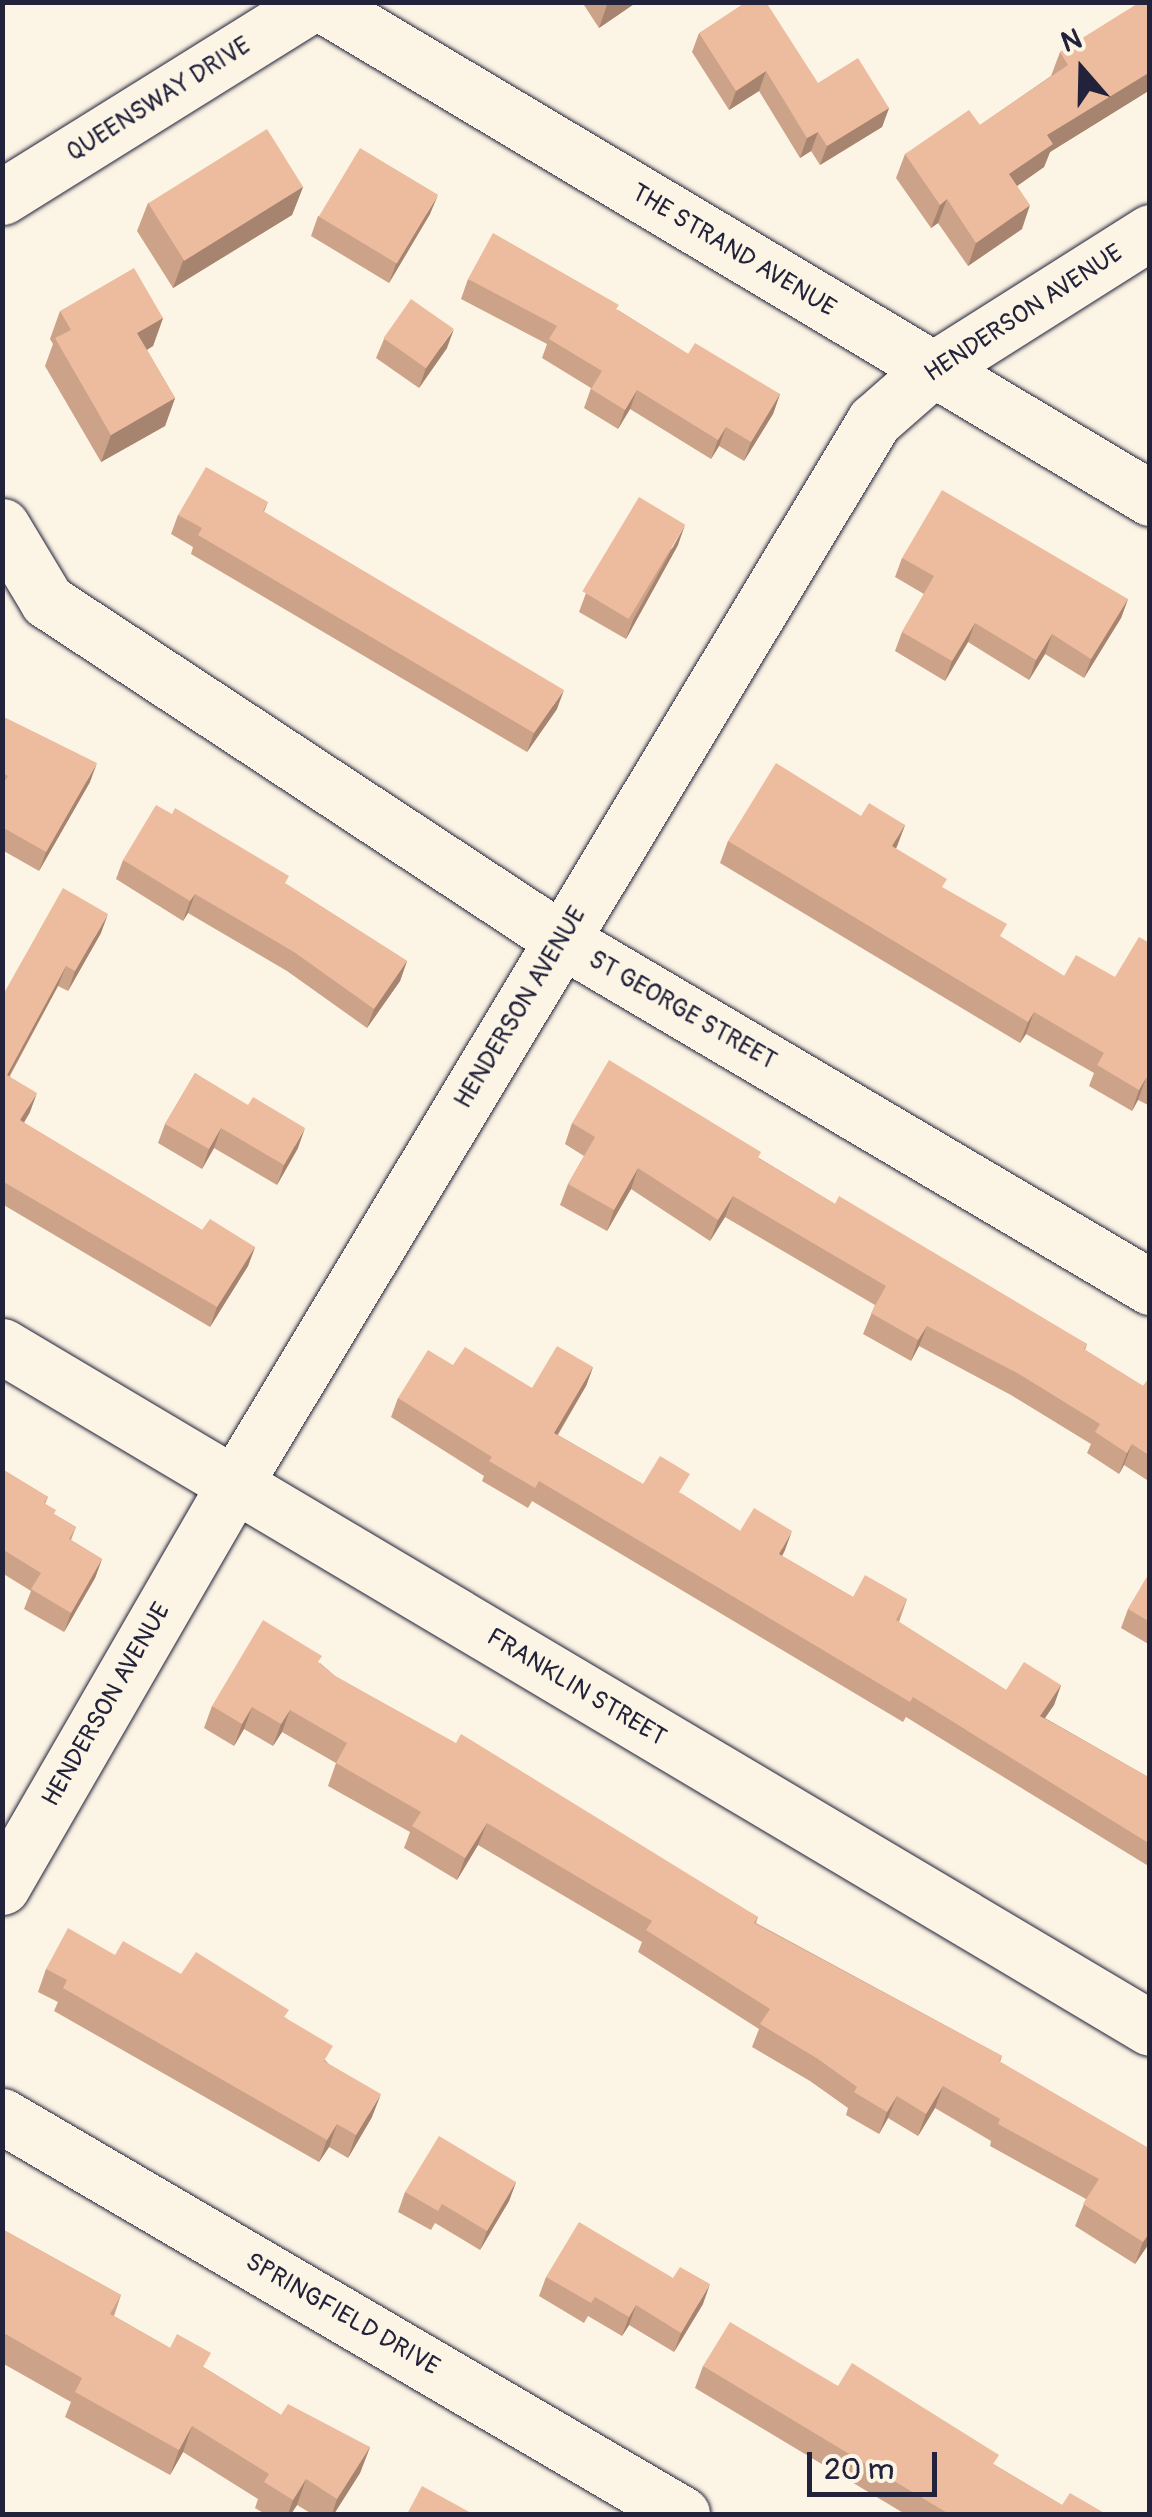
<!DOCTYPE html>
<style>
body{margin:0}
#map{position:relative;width:1152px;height:2517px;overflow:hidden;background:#fcf5e5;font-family:Pangolin,sans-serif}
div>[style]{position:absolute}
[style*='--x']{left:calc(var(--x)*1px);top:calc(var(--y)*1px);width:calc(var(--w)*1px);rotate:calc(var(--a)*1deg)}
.roads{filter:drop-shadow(0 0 2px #22223b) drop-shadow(0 0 2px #22223b)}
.minor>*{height:55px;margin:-27.5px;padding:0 27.5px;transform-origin:27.5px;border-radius:27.5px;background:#fcf5e5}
.wall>*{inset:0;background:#cca288}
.shaded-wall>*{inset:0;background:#a6846f}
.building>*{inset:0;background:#edbc9e;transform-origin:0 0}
span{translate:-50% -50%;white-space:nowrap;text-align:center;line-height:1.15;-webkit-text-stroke:10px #fcf5e5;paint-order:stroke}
.street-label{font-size:25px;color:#22223b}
.frame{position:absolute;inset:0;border:5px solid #22223b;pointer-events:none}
.north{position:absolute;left:1032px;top:20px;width:100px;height:100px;-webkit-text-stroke:8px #fcf5e5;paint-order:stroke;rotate:340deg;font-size:28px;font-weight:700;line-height:40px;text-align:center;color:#22223b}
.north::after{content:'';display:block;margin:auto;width:35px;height:45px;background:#22223b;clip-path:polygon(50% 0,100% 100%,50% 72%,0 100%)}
.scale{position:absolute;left:807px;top:2452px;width:130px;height:45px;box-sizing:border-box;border:5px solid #22223b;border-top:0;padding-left:12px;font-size:30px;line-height:35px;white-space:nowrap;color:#22223b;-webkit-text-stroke:8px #fcf5e5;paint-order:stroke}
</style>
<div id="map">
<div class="roads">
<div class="minor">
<div style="--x:318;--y:2;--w:969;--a:30.8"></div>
<div style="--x:2;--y:197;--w:369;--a:-31.9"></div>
<div style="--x:2;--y:526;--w:87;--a:59"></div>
<div style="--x:47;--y:601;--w:617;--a:33.36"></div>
<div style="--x:562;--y:940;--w:683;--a:30.55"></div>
<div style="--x:2;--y:1346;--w:1335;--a:30.71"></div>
<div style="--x:2;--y:1887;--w:464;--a:-60"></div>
<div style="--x:234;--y:1485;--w:1242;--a:-58.97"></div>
<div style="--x:874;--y:421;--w:77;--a:-41.3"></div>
<div style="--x:932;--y:370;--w:258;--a:-32.3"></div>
<div style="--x:2;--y:2116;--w:788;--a:30.34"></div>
</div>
</div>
<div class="wall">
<div style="clip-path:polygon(582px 2px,637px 2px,599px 28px)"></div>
<div style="clip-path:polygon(1150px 2px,1150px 90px,1050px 152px,1044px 167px,1017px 186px,1022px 229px,968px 266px,938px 223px,931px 228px,896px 178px,905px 154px,980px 125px,1051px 76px,1060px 52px)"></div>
<div style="clip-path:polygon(699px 33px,818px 83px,889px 108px,882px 127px,820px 165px,811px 151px,800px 158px,759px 91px,729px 110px,692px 52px)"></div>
<div style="clip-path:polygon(303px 187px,292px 215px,173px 288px,137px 231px,148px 203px)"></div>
<div style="clip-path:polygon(430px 214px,389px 283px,311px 236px,318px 216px)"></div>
<div style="clip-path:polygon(468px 279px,618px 310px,688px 354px,780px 394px,773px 414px,744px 461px,719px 446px,711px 459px,630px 409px,618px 429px,584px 408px,591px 388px,542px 358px,547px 344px,461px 299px)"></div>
<div style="clip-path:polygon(60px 311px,163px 318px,153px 346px,147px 350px,175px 398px,165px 426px,101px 462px,45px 366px,53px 344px,50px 339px)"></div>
<div style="clip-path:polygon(384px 339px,447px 348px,419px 388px,376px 358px)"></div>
<div style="clip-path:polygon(268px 502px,264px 512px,557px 709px,527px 752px,191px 554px,193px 547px,171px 534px,178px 515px)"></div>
<div style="clip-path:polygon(678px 545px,626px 639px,579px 612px,586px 593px)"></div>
<div style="clip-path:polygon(902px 558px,1128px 599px,1121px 618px,1084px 678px,1045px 654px,1029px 680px,968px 642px,945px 681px,895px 651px,902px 632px,924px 594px,895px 577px)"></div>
<div style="clip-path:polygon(2px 716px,90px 782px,39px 871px,2px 850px)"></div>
<div style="clip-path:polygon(861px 816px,905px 825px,896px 849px,1002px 938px,1064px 976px,1115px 977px,1150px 943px,1150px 1106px,1138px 1100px,1132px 1111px,1089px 1086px,1094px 1073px,1026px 1034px,1020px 1043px,720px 863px,728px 841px)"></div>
<div style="clip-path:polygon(123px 860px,286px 884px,407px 961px,400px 981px,367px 1028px,287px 971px,188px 913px,183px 921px,116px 879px)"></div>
<div style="clip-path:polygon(101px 933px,68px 991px,58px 986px,10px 1076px,30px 1112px,24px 1123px,202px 1230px,255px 1247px,248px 1266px,210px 1327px,2px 1204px,2px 992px,4px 993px)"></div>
<div style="clip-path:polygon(195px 1073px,298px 1148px,277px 1185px,214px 1148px,202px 1169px,158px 1143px,165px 1124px)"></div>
<div style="clip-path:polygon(572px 1123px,759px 1158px,835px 1204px,1087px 1344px,1085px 1350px,1143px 1386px,1150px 1380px,1150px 1482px,1124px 1465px,1119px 1474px,1087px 1453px,1091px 1444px,1011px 1395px,919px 1346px,911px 1361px,863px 1334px,875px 1305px,725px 1217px,710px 1241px,631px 1189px,607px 1231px,560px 1205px,568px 1184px,584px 1156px,565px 1144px)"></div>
<div style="clip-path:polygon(453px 1365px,532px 1388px,593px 1367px,586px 1386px,558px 1435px,643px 1484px,682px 1494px,740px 1531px,785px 1550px,782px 1556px,853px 1597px,907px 1599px,899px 1622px,1006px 1690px,1061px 1685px,1054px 1705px,1045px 1718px,1150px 1778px,1150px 1867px,906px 1717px,903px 1722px,532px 1501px,528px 1508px,482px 1481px,484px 1476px,391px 1417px,398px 1398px)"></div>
<div style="clip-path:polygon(2px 1469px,48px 1497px,45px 1504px,54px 1514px,76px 1527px,71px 1540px,102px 1559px,95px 1578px,64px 1632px,24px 1609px,31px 1591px,2px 1573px)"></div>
<div style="clip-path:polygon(1150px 1572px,1150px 1645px,1121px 1628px,1128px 1609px)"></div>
<div style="clip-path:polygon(320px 1663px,335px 1676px,758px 1917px,756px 1923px,1002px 2056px,1000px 2062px,1150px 2149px,1150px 2245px,1148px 2245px,1135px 2264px,1075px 2226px,1086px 2199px,990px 2146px,991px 2141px,935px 2108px,918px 2136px,888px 2118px,879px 2134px,846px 2115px,848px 2108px,810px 2081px,752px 2047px,759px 2029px,638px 1952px,642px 1942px,478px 1845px,457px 1880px,404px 1848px,410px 1832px,328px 1786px,336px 1763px,282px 1732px,273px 1746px,244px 1729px,234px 1746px,204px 1728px,212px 1706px)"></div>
<div style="clip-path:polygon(115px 1955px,181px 1974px,286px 2018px,327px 2062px,372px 2117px,348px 2158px,329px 2147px,319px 2162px,54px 2011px,58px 2002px,38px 1992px,46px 1969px)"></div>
<div style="clip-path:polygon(516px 2182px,509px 2201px,480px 2250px,435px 2223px,431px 2230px,398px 2212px,405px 2192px)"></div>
<div style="clip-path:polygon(2px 2229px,121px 2295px,114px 2316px,205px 2368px,281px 2415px,370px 2447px,360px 2473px,334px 2514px,312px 2514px,297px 2505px,291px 2514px,265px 2514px,255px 2508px,258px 2499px,183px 2452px,170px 2475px,65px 2417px,71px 2402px,2px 2363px)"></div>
<div style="clip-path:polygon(546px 2277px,703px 2304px,674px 2352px,629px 2325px,622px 2336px,588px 2316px,584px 2323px,539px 2296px)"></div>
<div style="clip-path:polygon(703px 2366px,838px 2386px,995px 2465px,1062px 2505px,1106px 2514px,905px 2514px,695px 2388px)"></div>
</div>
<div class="shaded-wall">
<div style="clip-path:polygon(608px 2px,637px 2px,599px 28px)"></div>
<div style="clip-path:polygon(766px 71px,759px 91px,729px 110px,736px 91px)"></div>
<div style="clip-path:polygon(1150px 72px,1150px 90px,1050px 152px,1044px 167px,1000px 198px,1009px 174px,1047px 135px)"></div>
<div style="clip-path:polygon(889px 108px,882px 127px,820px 165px,827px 146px)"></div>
<div style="clip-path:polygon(818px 132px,811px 151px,800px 158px,807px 138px)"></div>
<div style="clip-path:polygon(303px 187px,292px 215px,173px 288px,183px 261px)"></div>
<div style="clip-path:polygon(438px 195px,430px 214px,389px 283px,396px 264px)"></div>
<div style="clip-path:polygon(947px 199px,938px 223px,931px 228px,940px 205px)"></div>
<div style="clip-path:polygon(1030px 205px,1022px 229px,968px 266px,976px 243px)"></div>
<div style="clip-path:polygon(163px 318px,153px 346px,127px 361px,137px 333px)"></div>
<div style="clip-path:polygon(454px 329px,447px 348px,419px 388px,426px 368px)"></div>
<div style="clip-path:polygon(637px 390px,630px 409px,618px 429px,625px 410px)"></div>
<div style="clip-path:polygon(780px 394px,773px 414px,744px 461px,751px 442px)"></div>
<div style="clip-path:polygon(175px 398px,165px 426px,101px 462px,111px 435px)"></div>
<div style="clip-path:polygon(726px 427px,719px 446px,711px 459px,718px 440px)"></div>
<div style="clip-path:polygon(685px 525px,678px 545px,626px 639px,633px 620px)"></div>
<div style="clip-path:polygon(1128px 599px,1121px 618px,1084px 678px,1091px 659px)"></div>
<div style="clip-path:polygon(975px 623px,968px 642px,945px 681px,952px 661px)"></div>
<div style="clip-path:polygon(1052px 634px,1045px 654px,1029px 680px,1036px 660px)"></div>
<div style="clip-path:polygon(564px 690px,557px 709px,527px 752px,534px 733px)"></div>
<div style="clip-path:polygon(97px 763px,90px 782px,39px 871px,46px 852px)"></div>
<div style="clip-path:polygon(905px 825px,897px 846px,884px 868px,892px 846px)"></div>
<div style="clip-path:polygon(195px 894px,188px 913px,183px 921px,190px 901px)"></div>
<div style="clip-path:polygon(108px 914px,101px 933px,68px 991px,75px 971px)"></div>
<div style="clip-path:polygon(407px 961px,400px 981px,367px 1028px,374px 1009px)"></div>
<div style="clip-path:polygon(66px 966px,58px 986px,2px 1089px,7px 1075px)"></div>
<div style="clip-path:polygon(1034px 1012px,1026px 1034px,1020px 1043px,1028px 1022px)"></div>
<div style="clip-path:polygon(1146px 1078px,1138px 1100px,1132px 1111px,1139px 1090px)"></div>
<div style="clip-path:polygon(37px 1093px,30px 1112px,13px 1140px,20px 1120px)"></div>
<div style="clip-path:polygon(221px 1128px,214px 1148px,202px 1169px,209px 1149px)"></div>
<div style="clip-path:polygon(305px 1128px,298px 1148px,277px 1185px,284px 1165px)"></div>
<div style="clip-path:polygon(638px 1168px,631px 1189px,607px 1231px,614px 1210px)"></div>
<div style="clip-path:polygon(733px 1196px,725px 1217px,710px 1241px,718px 1220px)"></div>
<div style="clip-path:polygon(255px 1247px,248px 1266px,210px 1327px,217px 1307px)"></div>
<div style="clip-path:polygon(927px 1326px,919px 1346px,911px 1361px,918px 1340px)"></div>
<div style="clip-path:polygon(593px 1367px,586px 1386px,547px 1452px,554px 1433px)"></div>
<div style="clip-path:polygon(1132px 1444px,1124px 1465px,1119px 1474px,1127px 1453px)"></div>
<div style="clip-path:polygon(792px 1531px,785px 1550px,772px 1574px,779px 1554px)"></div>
<div style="clip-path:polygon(102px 1559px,95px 1578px,64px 1632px,71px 1613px)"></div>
<div style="clip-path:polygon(1061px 1685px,1054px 1705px,1033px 1735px,1040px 1716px)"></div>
<div style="clip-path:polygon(252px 1707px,244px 1729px,234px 1746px,242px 1724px)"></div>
<div style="clip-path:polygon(290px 1710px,282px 1732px,273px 1746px,281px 1724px)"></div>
<div style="clip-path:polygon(487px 1823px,478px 1845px,457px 1880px,465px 1858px)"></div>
<div style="clip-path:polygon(943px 2086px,935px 2108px,918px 2136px,926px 2114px)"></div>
<div style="clip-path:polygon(381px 2094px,372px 2117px,348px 2158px,356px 2135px)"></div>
<div style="clip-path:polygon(897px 2096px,888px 2118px,879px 2134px,887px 2112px)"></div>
<div style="clip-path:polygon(337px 2124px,329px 2147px,319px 2162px,327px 2140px)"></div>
<div style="clip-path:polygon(516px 2182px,509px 2201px,480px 2250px,487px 2231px)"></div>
<div style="clip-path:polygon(1150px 2232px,1148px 2245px,1135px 2264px,1143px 2242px)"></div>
<div style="clip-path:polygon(710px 2284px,703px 2304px,674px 2352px,681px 2333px)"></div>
<div style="clip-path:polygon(636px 2305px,629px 2325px,622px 2336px,629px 2317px)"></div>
<div style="clip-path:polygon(192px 2426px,183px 2452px,170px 2475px,179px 2450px)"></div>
<div style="clip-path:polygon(370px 2447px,360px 2473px,334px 2514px,332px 2514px,337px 2499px)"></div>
<div style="clip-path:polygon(306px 2479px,297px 2505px,291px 2514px,288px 2514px,293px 2500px)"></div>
</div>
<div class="building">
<div style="clip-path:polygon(746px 2px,766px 2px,818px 83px,858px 58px,889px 108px,827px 146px,818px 132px,807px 138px,766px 71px,736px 91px,699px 33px)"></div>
<div style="clip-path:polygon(1140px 2px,1150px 2px,1150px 72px,1047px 135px,1053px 144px,1009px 174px,1030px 205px,976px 243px,947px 199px,940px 205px,905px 154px,969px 110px,980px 125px,1068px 65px,1060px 52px)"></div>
<div style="left:267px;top:129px;width:68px;height:140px;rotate:58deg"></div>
<div style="left:360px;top:148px;width:91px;height:80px;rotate:31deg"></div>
<div style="clip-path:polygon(493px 233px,619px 305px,616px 309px,688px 354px,695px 343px,780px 394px,751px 442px,726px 427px,718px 440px,637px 390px,625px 410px,591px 389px,602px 371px,549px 339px,557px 326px,468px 279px)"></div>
<div style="clip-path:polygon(134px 268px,163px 318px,137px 333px,175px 398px,111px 435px,55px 338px,71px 330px,60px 311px)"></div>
<div style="left:411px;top:299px;width:52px;height:48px;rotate:35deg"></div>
<div style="clip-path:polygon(206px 467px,268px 502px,263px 511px,564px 690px,534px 733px,198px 535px,202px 528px,178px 515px)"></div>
<div style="clip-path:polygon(942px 490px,1128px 599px,1091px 659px,1052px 634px,1036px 660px,975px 623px,952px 661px,902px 632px,934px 576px,902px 558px)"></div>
<div style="left:639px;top:497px;width:54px;height:110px;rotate:31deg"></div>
<div style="clip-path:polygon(2px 716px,97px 763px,46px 852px,2px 827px,2px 786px,8px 776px,2px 773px)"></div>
<div style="clip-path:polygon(776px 763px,861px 816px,869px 803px,905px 825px,892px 846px,947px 879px,942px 887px,1007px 924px,1000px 936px,1064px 976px,1076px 955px,1115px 977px,1139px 937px,1150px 943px,1150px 1080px,1146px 1078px,1139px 1090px,1097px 1065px,1104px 1053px,1034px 1012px,1028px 1022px,728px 841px)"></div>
<div style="clip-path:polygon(156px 805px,172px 814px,175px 808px,289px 876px,285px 883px,407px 961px,374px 1009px,294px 952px,195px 894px,190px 901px,123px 860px)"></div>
<div style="clip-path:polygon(63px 888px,108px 914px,75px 971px,66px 966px,7px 1075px,37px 1093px,20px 1120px,202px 1230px,210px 1219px,255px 1247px,217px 1307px,2px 1181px,2px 992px,4px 993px)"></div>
<div style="clip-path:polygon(609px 1060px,761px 1152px,758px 1158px,835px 1204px,839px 1196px,1087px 1344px,1084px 1349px,1143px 1386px,1148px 1379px,1150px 1380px,1150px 1456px,1132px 1444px,1127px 1453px,1095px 1432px,1100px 1424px,1019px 1374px,927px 1326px,918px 1340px,871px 1313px,886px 1286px,733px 1196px,718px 1220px,638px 1168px,614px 1210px,568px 1184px,595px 1137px,572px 1123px)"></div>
<div style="clip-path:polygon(195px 1073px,248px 1105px,253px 1097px,305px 1128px,284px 1165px,221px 1128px,209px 1149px,165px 1124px)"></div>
<div style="clip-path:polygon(557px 1346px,593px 1367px,554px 1433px,643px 1484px,660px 1456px,690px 1474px,679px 1492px,740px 1531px,754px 1508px,792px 1531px,779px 1554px,853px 1597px,865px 1575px,907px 1599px,896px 1620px,1006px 1690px,1024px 1662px,1061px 1685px,1040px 1716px,1150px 1778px,1150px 1844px,913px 1697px,910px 1702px,539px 1481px,535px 1488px,489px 1461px,492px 1457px,398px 1398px,428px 1350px,453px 1365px,465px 1347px,532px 1388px)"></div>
<div style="clip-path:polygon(2px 1469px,48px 1497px,44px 1503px,56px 1510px,54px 1514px,76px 1527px,69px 1539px,102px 1559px,71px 1613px,31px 1589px,41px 1573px,2px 1549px)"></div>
<div style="clip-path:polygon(1150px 1572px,1150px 1622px,1128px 1609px)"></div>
<div style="clip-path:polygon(263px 1620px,322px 1656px,318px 1662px,335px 1676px,456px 1743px,461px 1734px,758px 1917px,754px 1923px,1002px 2056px,999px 2061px,1150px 2149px,1150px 2232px,1143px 2242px,1083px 2204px,1099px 2179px,998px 2124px,1000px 2119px,943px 2086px,926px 2114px,897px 2096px,887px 2112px,854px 2092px,857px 2087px,818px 2059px,760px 2024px,770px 2009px,646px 1930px,652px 1921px,487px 1823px,465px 1858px,412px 1826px,421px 1812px,336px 1763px,347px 1743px,290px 1710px,281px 1724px,252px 1707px,242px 1724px,212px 1706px)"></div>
<div style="clip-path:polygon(68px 1928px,115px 1955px,123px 1941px,181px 1974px,196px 1952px,289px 2010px,284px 2017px,333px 2046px,324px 2061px,381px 2094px,356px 2135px,337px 2124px,327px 2140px,63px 1988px,67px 1980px,46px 1969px)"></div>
<div style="clip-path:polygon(439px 2136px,516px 2182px,487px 2231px,442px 2204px,438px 2211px,405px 2192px)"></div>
<div style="clip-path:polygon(579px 2222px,673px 2278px,680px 2267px,710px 2284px,681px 2333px,636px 2305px,629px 2317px,595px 2297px,591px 2303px,546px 2277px)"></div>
<div style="clip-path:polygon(2px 2229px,121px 2295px,110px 2314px,170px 2348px,177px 2334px,211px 2353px,203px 2367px,281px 2415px,288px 2404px,370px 2447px,337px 2499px,306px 2479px,293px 2500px,264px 2482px,269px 2474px,192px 2426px,179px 2450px,75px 2392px,82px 2378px,2px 2332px)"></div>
<div style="clip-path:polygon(730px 2322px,838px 2386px,852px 2363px,999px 2455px,993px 2464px,1062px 2505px,1070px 2493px,1106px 2514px,949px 2514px,703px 2366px)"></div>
<div style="clip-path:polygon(422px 2486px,473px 2514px,407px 2514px)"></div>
</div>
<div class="street-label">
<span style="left:159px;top:100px;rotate:-32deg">QUEENSWAY DRIVE</span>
<span style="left:733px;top:251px;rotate:31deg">THE STRAND AVENUE</span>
<span style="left:1024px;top:314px;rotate:-33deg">HENDERSON AVENUE</span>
<span style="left:521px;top:1008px;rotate:-59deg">HENDERSON AVENUE</span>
<span style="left:682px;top:1011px;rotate:30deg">ST GEORGE STREET</span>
<span style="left:576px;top:1688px;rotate:31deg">FRANKLIN STREET</span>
<span style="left:107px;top:1705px;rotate:-60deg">HENDERSON AVENUE</span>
<span style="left:342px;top:2315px;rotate:30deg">SPRINGFIELD DRIVE</span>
</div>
<div class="frame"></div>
<div class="north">N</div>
<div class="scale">20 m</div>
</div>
